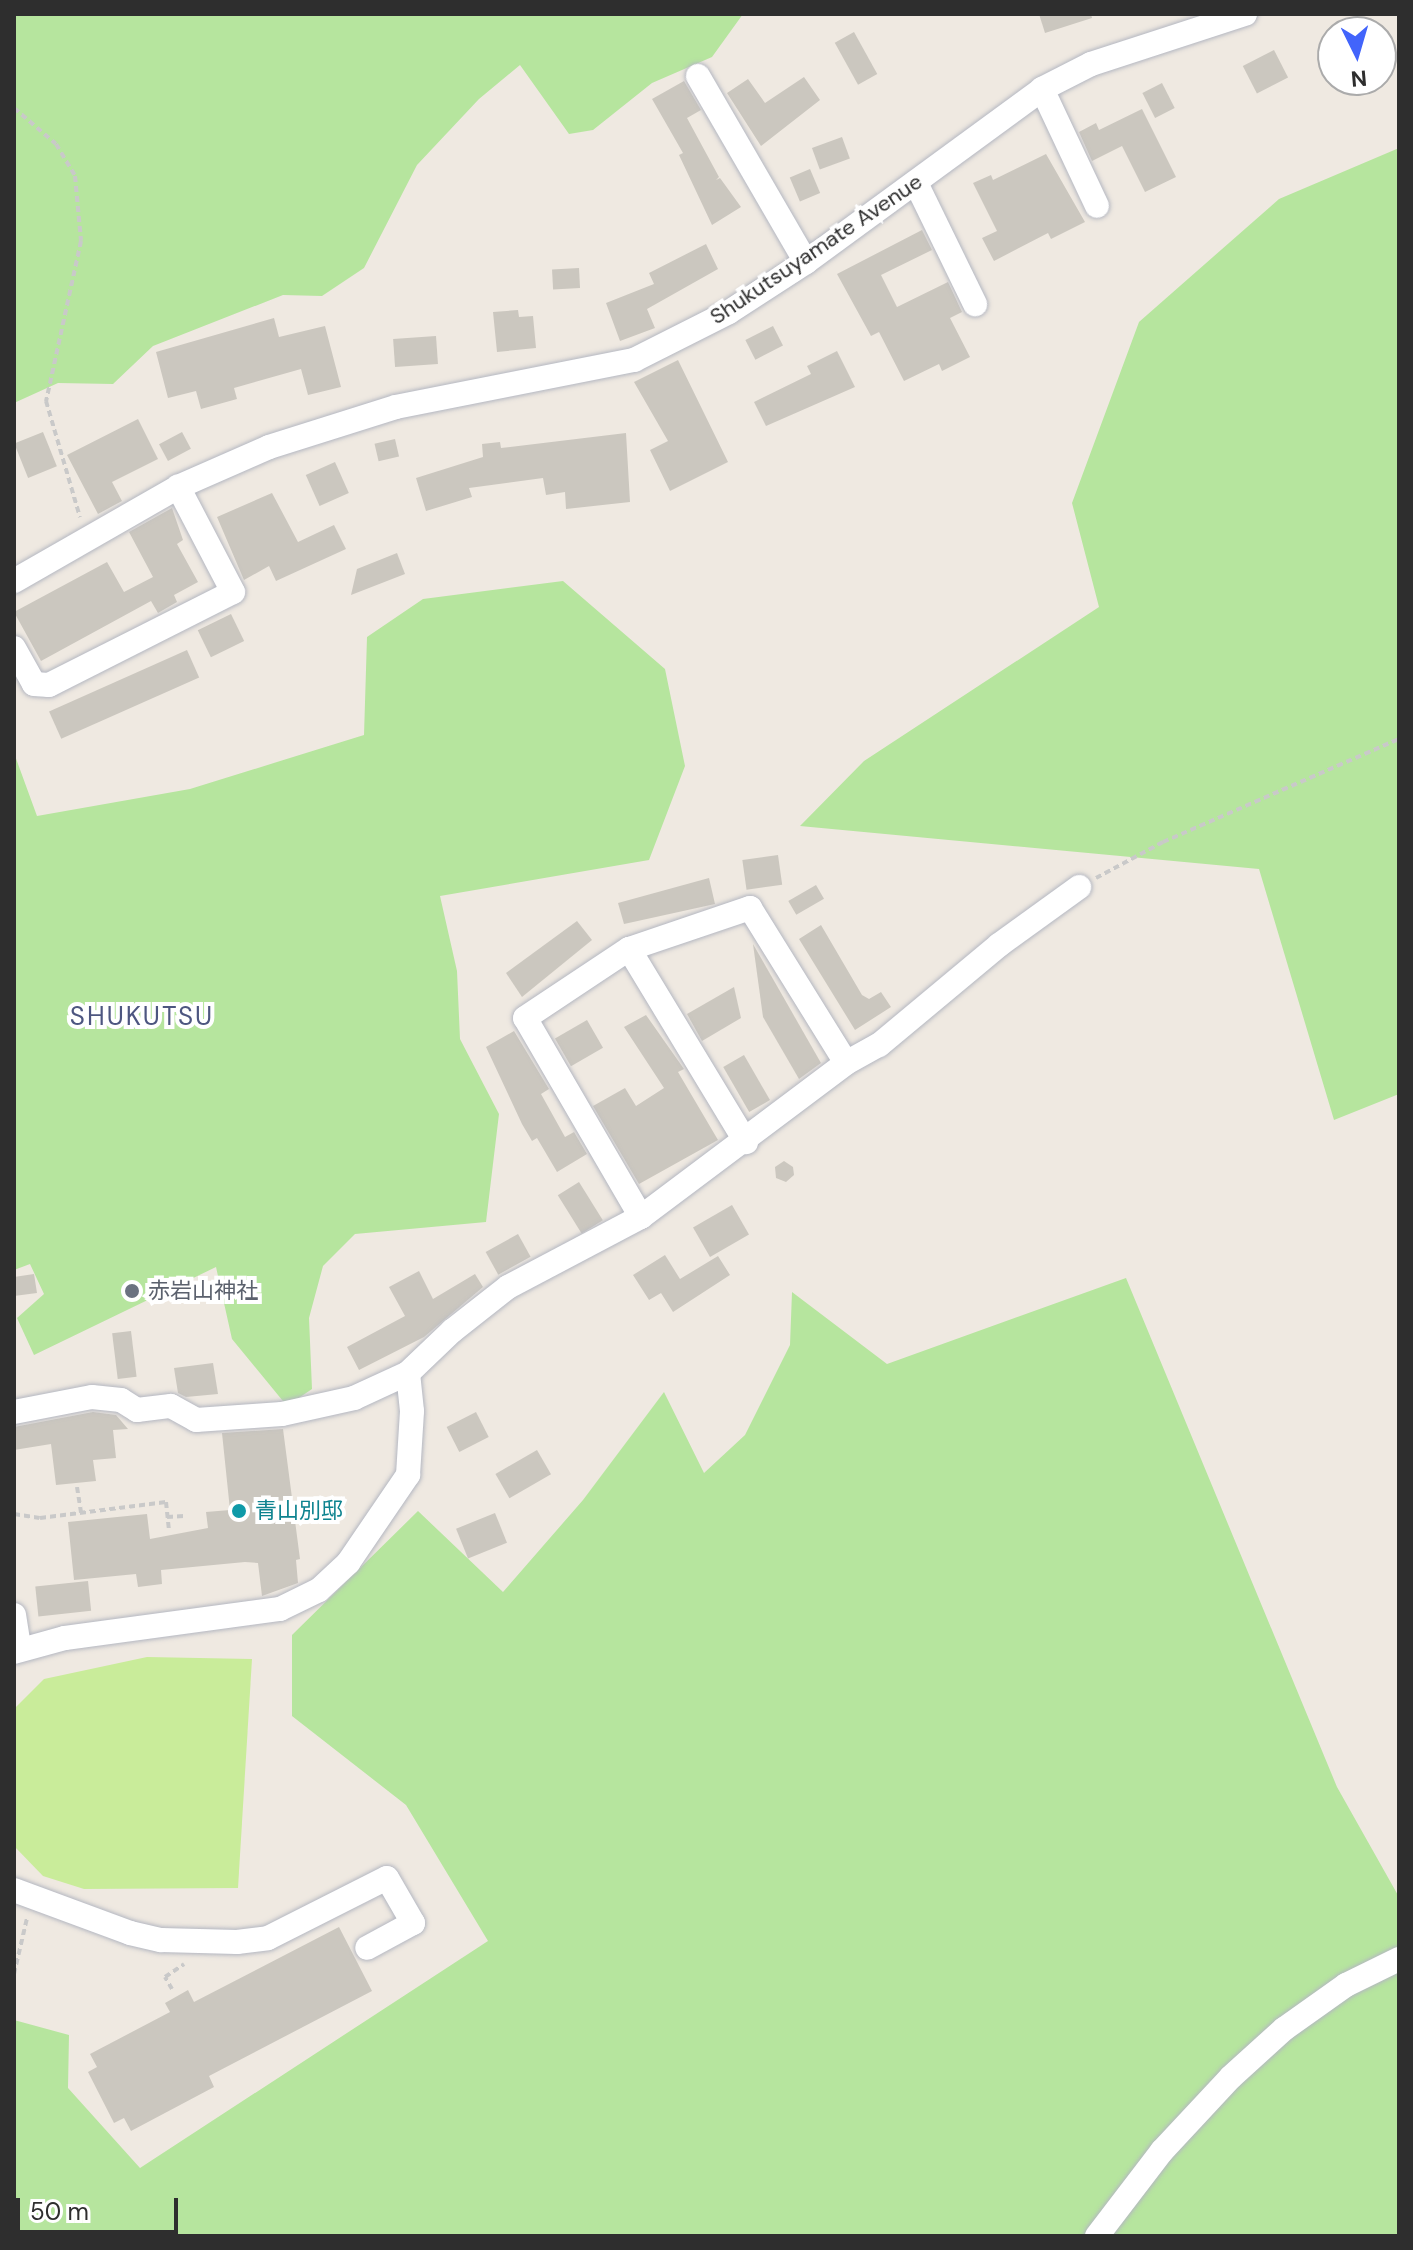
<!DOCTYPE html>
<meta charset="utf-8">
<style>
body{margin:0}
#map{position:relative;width:1413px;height:2250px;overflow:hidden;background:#efe9e1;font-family:"DM Sans","Noto Sans JP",sans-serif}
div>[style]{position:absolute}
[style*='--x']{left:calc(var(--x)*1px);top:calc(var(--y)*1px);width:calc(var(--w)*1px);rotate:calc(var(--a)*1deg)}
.green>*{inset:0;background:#b6e59e}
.pitch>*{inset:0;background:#c9ec9a}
.building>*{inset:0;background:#cbc7bf;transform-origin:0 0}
.path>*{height:4px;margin-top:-2px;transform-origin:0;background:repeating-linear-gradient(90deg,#c9c9c9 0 6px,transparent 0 10px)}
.roads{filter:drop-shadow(0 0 2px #b4b7c1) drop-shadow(0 0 2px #b4b7c1)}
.minor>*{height:24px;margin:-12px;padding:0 12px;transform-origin:12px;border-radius:12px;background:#fff}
.dots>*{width:22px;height:22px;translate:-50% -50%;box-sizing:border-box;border:4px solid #fff;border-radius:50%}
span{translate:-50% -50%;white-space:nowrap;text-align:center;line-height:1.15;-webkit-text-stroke:8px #fff;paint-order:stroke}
.street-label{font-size:22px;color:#2e2e2e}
.worship-label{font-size:22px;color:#5b616d}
.left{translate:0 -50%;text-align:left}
.culture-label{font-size:22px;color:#0d838f}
.quarter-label{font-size:26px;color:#4d5680;letter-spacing:2px}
.frame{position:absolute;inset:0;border:16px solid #2e2e2e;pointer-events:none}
.north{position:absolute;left:1317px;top:16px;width:80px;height:80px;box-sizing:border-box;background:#fff;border:2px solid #ababab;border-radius:50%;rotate:175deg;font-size:22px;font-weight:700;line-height:32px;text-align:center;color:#2e2e2e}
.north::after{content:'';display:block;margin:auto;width:28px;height:36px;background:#4264fb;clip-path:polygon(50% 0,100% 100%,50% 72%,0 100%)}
.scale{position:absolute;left:16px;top:2198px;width:162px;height:36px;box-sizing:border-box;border:4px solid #2e2e2e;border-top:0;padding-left:10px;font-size:24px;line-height:28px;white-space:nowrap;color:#2e2e2e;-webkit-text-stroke:6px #fff;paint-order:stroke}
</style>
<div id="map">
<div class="green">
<div style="clip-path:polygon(14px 14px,743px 14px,712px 57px,652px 83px,593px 130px,569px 134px,520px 65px,479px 99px,417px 165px,364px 268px,322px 296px,283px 295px,153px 346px,113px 384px,58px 383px,14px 403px)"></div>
<div style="clip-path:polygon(1399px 148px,1399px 1094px,1334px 1120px,1259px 869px,800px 826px,864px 761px,1099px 607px,1072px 503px,1139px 322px,1279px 199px)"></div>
<div style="clip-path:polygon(563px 581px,665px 669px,685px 766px,649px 860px,440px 896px,457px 971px,460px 1039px,499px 1114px,486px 1222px,355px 1234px,323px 1266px,309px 1318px,312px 1389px,287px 1406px,232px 1339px,216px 1267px,34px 1355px,17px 1318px,44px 1294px,30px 1264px,14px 1270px,14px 753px,37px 816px,190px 789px,364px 735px,367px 637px,423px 599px)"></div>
<div style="clip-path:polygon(1126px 1278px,1337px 1787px,1399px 1897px,1399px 2236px,14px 2236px,14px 2020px,69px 2035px,68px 2088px,140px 2168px,488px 1941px,406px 1805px,292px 1716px,292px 1635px,418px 1511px,503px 1592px,583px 1500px,664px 1392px,704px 1473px,745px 1435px,790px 1345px,792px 1292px,887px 1364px)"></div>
</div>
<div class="pitch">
<div style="clip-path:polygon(147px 1657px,252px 1659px,238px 1888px,84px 1889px,43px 1876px,14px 1846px,14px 1709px,44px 1679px)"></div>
</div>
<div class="building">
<div style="clip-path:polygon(1039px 14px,1091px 14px,1092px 18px,1045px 33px)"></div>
<div style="left:854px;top:32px;width:48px;height:22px;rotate:61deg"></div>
<div style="left:1274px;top:50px;width:31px;height:35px;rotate:63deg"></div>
<div style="clip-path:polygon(804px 77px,820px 100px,761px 146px,727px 93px,748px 79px,765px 103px)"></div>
<div style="clip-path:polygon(684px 81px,701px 110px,687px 118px,719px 177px,716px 180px,720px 178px,741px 207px,712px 225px,679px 155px,683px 153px,652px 99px)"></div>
<div style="left:1162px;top:83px;width:28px;height:22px;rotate:63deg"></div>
<div style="clip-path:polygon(1142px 109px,1176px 177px,1145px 192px,1122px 146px,1092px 161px,1079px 132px,1096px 123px,1099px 130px)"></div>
<div style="left:842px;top:137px;width:23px;height:32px;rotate:70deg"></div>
<div style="clip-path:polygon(1046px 154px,1085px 222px,1051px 239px,1048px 233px,994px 261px,982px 238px,997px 231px,973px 183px,991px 175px,993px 180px)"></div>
<div style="left:810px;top:169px;width:26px;height:22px;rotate:67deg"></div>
<div style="clip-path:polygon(922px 230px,932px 250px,881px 275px,897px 307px,948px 282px,962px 312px,950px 318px,970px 357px,942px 371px,939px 364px,904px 381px,879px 332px,871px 336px,837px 274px)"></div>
<div style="clip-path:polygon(706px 244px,718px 269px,647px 309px,655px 328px,620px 341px,606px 303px,654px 284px,649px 273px)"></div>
<div style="left:579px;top:268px;width:20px;height:27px;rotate:87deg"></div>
<div style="clip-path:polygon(518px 310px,519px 317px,533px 316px,536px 348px,497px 352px,493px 312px)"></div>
<div style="clip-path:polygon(274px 318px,279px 337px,325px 326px,341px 387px,308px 395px,301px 369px,234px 388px,237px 399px,201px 409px,196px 391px,168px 398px,156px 352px)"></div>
<div style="left:773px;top:326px;width:22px;height:31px;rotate:63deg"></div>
<div style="left:436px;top:336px;width:28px;height:43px;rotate:86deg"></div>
<div style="clip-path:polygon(837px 351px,855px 387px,766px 426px,754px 402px,811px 374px,807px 366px)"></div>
<div style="clip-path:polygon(678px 360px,728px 462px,670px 491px,650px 450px,668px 441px,634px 382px)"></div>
<div style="clip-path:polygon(138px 419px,158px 459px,112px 482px,122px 501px,98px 514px,67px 455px)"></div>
<div style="left:43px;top:432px;width:37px;height:31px;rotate:68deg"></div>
<div style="left:182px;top:432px;width:19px;height:26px;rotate:62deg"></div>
<div style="clip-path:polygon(626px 433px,630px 502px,566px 509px,565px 492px,546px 495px,543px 478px,469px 488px,472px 497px,426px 511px,416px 478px,483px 457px,482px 444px,500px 442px,501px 448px)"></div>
<div style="left:395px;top:439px;width:18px;height:21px;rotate:77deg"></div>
<div style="left:335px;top:462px;width:34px;height:32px;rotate:66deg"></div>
<div style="clip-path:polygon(272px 493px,298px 542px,334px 525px,346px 549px,276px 581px,269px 566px,244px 580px,217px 517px)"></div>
<div style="clip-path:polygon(172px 508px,183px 540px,177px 544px,198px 582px,174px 595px,177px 602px,158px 613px,151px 601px,41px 661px,14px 612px,107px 562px,124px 592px,153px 577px,129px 532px)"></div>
<div style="clip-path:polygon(397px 553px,405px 574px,351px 595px,357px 569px)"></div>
<div style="left:231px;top:614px;width:30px;height:37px;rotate:64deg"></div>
<div style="left:187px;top:650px;width:30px;height:151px;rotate:66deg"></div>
<div style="left:778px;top:855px;width:30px;height:36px;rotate:82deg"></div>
<div style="clip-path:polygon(709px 878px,715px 904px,624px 924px,618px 903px)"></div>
<div style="left:816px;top:885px;width:16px;height:32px;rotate:60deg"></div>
<div style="clip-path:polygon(577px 921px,592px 940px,522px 997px,506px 973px)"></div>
<div style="clip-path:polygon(821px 925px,862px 995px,869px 999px,881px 992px,891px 1007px,855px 1030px,799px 939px)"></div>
<div style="clip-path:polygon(753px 944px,821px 1063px,799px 1079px,763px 1017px)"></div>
<div style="clip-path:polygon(734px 987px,741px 1018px,702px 1041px,687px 1014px)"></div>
<div style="clip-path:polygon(646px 1015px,684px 1069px,678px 1072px,718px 1140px,639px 1184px,593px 1106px,625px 1088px,636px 1106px,664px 1088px,624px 1027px)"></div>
<div style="left:587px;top:1020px;width:32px;height:37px;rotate:60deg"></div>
<div style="clip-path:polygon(514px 1031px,549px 1089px,541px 1094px,565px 1137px,574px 1132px,587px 1154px,557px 1172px,537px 1138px,532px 1141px,522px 1124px,486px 1047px)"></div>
<div style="left:744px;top:1055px;width:52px;height:24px;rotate:60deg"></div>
<div style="clip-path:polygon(784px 1161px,793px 1167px,794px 1175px,786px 1182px,776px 1178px,775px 1167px)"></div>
<div style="left:579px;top:1182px;width:45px;height:25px;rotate:58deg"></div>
<div style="left:732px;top:1205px;width:34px;height:45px;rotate:60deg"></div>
<div style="left:518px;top:1234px;width:26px;height:37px;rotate:61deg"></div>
<div style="clip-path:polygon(665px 1255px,680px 1279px,718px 1256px,730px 1275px,673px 1312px,661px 1293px,649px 1300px,633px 1275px)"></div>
<div style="clip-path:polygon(419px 1271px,433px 1299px,475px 1274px,483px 1287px,424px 1337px,359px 1370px,347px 1347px,405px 1316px,389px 1287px)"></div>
<div style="clip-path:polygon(34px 1274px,37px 1293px,14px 1296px,14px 1277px)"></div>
<div style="left:131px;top:1331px;width:46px;height:19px;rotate:83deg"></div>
<div style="clip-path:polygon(213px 1363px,218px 1394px,186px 1397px,178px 1393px,174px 1368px)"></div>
<div style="clip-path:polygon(93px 1412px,116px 1415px,128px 1429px,113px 1430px,116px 1458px,93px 1460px,96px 1481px,56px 1485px,51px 1444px,14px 1450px,14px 1427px)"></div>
<div style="left:476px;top:1412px;width:28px;height:33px;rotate:63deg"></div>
<div style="clip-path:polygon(283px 1429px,300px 1559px,296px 1560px,298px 1583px,262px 1596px,258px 1563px,245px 1562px,161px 1570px,162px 1584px,138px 1587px,136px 1574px,74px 1580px,68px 1522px,147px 1514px,150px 1539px,208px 1528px,206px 1512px,230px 1510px,222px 1433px)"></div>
<div style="left:537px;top:1450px;width:28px;height:48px;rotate:60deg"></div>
<div style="left:495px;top:1513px;width:32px;height:42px;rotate:68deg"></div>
<div style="left:88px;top:1581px;width:30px;height:53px;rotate:84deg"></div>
<div style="clip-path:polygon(339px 1927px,372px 1991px,209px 2076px,214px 2087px,131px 2131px,124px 2118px,114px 2123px,88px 2072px,97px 2067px,90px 2054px,170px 2012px,165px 2003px,188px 1990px,194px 2002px)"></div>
</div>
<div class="path">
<div style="--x:14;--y:108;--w:55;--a:40.6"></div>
<div style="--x:56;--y:144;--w:37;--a:59"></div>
<div style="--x:75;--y:176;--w:65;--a:84.7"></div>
<div style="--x:81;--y:241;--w:164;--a:102.3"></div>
<div style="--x:46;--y:401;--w:121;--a:73.7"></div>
<div style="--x:1096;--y:878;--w:76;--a:-28.2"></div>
<div style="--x:1163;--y:842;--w:257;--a:-23.6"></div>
<div style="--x:77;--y:1487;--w:26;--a:81"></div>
<div style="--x:14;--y:1514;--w:26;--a:9"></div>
<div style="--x:40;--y:1518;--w:127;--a:-7.2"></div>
<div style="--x:166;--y:1502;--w:30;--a:84"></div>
<div style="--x:167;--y:1517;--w:17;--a:-3"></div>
<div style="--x:14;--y:1974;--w:57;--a:-76.9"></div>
<div style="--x:172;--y:1989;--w:14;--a:-120"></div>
<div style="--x:165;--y:1977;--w:23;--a:-34"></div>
</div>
<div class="roads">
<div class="minor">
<div style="--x:698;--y:76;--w:215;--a:59.9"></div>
<div style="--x:1042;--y:89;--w:129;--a:64.8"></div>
<div style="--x:916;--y:183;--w:135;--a:64"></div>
<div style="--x:14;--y:581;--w:189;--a:-29.8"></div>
<div style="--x:178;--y:487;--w:99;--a:-23.7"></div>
<div style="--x:269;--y:447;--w:133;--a:-17.5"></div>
<div style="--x:396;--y:407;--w:243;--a:-11.2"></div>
<div style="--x:634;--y:360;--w:106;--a:-26.8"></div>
<div style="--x:729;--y:312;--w:92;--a:-33"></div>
<div style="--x:806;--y:262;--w:293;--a:-36.2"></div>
<div style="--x:1042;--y:89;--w:55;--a:-27"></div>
<div style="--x:1091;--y:64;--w:162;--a:-18"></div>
<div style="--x:14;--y:648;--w:41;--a:60.9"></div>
<div style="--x:34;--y:684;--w:15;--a:4"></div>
<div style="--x:49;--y:685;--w:206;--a:-26.8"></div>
<div style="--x:233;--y:592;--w:119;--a:-117.6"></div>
<div style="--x:629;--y:949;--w:226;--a:58.8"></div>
<div style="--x:641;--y:1217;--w:230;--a:-120.2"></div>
<div style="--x:525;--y:1018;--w:125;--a:-33.6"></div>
<div style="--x:629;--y:949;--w:128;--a:-18.7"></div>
<div style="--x:750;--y:908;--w:182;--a:58.2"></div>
<div style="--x:14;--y:1412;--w:79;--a:-10.9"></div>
<div style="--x:92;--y:1397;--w:29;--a:6"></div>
<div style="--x:121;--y:1400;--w:19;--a:32"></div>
<div style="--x:137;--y:1410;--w:34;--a:-7"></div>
<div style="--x:171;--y:1406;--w:29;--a:29"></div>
<div style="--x:196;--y:1420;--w:86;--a:-4"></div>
<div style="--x:282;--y:1414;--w:74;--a:-12.5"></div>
<div style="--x:354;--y:1398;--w:60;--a:-24.8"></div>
<div style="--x:14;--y:1615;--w:33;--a:81"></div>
<div style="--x:14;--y:1652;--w:53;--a:-15.4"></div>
<div style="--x:65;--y:1638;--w:217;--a:-7.7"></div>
<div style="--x:280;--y:1609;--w:43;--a:-26"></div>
<div style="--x:319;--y:1590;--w:40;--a:-43"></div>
<div style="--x:348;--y:1563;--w:107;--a:-55.7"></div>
<div style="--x:408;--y:1475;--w:64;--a:-86.4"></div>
<div style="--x:412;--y:1411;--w:38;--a:-96"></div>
<div style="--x:408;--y:1373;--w:61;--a:-43.7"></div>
<div style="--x:452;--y:1331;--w:71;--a:-38.2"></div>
<div style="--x:508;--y:1287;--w:150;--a:-27.8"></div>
<div style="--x:641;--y:1217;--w:256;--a:-36.9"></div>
<div style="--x:846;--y:1063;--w:38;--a:-29"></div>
<div style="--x:879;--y:1045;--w:156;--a:-39.8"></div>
<div style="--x:999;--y:945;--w:99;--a:-35.9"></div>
<div style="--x:14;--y:1890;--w:124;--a:20.3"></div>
<div style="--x:130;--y:1933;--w:32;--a:13"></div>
<div style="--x:161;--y:1940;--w:76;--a:1.5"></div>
<div style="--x:237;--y:1942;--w:31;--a:-7"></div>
<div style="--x:268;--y:1938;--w:133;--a:-26.8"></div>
<div style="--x:387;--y:1878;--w:52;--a:60"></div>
<div style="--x:413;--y:1923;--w:52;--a:151.5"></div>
<div style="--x:1097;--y:2236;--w:107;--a:-52.6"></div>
<div style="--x:1162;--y:2151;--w:101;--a:-47"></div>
<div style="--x:1231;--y:2077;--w:72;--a:-42.2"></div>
<div style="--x:1284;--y:2029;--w:76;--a:-35.4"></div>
<div style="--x:1346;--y:1985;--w:59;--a:-26.1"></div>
</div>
</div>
<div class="dots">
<div style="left:132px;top:1291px;background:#6b7280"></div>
<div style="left:239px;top:1511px;background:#0f9aa8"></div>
</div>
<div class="street-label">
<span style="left:816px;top:249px;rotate:-34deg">Shukutsuyamate Avenue</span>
</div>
<div class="worship-label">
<span class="left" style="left:148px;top:1291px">赤岩山神社</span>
</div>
<div class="culture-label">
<span class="left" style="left:255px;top:1511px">青山別邸</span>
</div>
<div class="quarter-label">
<span style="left:142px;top:1017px">SHUKUTSU</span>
</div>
<div class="frame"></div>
<div class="north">N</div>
<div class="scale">50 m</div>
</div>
